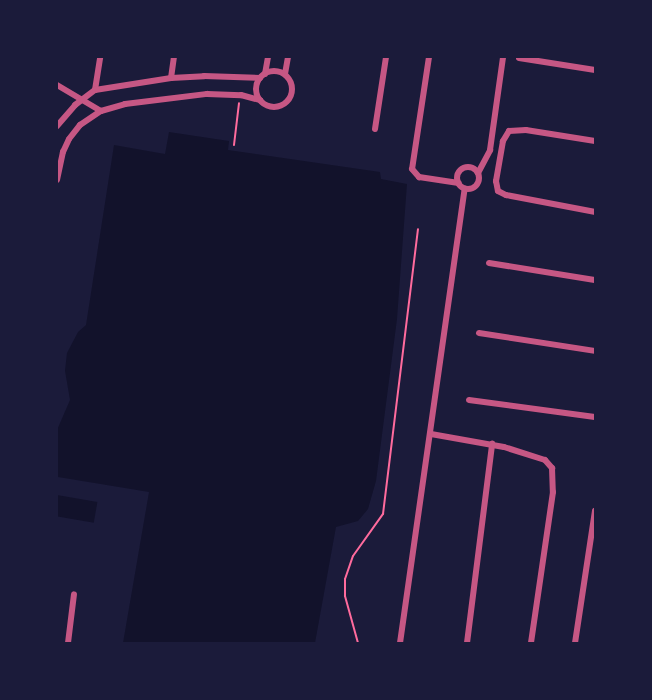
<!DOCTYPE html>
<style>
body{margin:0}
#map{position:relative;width:652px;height:700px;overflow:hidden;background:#1b1b3a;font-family:"Exo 2",sans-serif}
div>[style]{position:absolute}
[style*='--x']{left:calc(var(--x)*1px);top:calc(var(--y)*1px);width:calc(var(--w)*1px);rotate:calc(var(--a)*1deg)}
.water>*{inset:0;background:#12122b;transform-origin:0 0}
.path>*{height:2px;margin:-1px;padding:0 1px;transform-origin:1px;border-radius:1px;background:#ff6b9d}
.minor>*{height:6px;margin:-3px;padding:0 3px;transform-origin:3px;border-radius:3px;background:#c65784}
.minor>.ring{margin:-3px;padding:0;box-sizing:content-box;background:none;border:6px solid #c65784;border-radius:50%}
span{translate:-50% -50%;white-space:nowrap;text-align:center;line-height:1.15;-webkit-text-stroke:6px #1b1b3a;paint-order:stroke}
.frame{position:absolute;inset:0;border:58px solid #1b1b3a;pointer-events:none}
</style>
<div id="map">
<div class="water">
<div style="clip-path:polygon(169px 132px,229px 141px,228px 150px,380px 172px,381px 179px,407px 184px,397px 319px,376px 481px,368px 509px,358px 521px,336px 527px,315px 643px,123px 643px,149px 492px,58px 477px,57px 430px,70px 400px,65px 371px,67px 353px,78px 332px,86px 325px,114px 145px,165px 154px)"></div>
<div style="left:57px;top:495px;width:41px;height:21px;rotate:10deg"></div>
</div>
<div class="path">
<div style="--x:234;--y:145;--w:42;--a:-83.2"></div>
<div style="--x:358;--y:643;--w:49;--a:-105.5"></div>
<div style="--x:345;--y:596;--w:17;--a:-90"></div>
<div style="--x:345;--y:579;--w:24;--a:-71"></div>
<div style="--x:353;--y:556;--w:52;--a:-54.5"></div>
<div style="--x:383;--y:514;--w:287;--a:-83"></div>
</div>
<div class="minor">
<div style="--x:429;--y:57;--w:113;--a:98.6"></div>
<div style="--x:412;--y:169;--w:11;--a:49"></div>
<div style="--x:419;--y:177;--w:40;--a:8.5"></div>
<div style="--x:519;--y:58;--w:77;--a:9"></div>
<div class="ring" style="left:256px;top:71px;width:30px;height:30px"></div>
<div style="--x:265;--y:74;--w:17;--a:-80"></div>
<div style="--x:285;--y:74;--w:17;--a:-80"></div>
<div style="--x:171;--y:78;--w:21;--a:-82"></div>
<div style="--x:57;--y:85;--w:51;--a:30.6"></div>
<div style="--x:95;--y:90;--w:33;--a:-81"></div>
<div style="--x:57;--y:126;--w:28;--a:-49"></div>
<div style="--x:75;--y:105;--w:25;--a:-37"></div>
<div style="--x:95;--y:90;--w:77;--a:-9"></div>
<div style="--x:171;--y:78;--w:33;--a:-3"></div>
<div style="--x:204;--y:76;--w:56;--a:2"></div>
<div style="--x:375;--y:129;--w:73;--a:-81.3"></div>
<div style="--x:595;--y:141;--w:70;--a:-170.9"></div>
<div style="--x:526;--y:130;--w:17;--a:177"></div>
<div style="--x:509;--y:131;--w:12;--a:121"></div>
<div style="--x:503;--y:141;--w:41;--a:99.9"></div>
<div style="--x:496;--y:181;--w:10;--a:79"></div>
<div style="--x:498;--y:191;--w:9;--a:27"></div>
<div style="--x:506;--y:195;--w:91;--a:10.8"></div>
<div class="ring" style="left:457px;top:167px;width:16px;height:16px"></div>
<div style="--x:478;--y:173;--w:26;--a:-62"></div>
<div style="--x:490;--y:150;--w:94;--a:-82"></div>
<div style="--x:57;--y:180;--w:29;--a:-78"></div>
<div style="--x:63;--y:152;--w:14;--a:-65"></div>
<div style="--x:69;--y:139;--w:18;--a:-52"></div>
<div style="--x:80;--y:125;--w:25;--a:-34"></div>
<div style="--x:101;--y:111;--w:25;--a:-16"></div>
<div style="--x:125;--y:104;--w:83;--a:-7"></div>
<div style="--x:207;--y:94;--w:34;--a:2"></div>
<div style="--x:241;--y:95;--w:20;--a:15"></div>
<div style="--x:489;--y:263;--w:107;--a:9.1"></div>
<div style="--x:479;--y:333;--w:117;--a:8.8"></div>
<div style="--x:469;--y:400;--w:127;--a:7.7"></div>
<div style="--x:431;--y:434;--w:74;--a:10.1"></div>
<div style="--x:504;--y:447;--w:43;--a:17.6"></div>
<div style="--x:545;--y:460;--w:11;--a:49"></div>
<div style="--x:552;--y:468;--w:24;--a:88"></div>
<div style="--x:553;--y:492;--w:153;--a:98.3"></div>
<div style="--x:68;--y:643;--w:49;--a:-83"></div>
<div style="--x:400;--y:643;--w:459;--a:-81.9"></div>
<div style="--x:467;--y:643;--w:201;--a:-82.8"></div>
<div style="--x:575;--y:643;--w:134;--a:-81.4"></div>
</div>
<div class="frame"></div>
</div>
